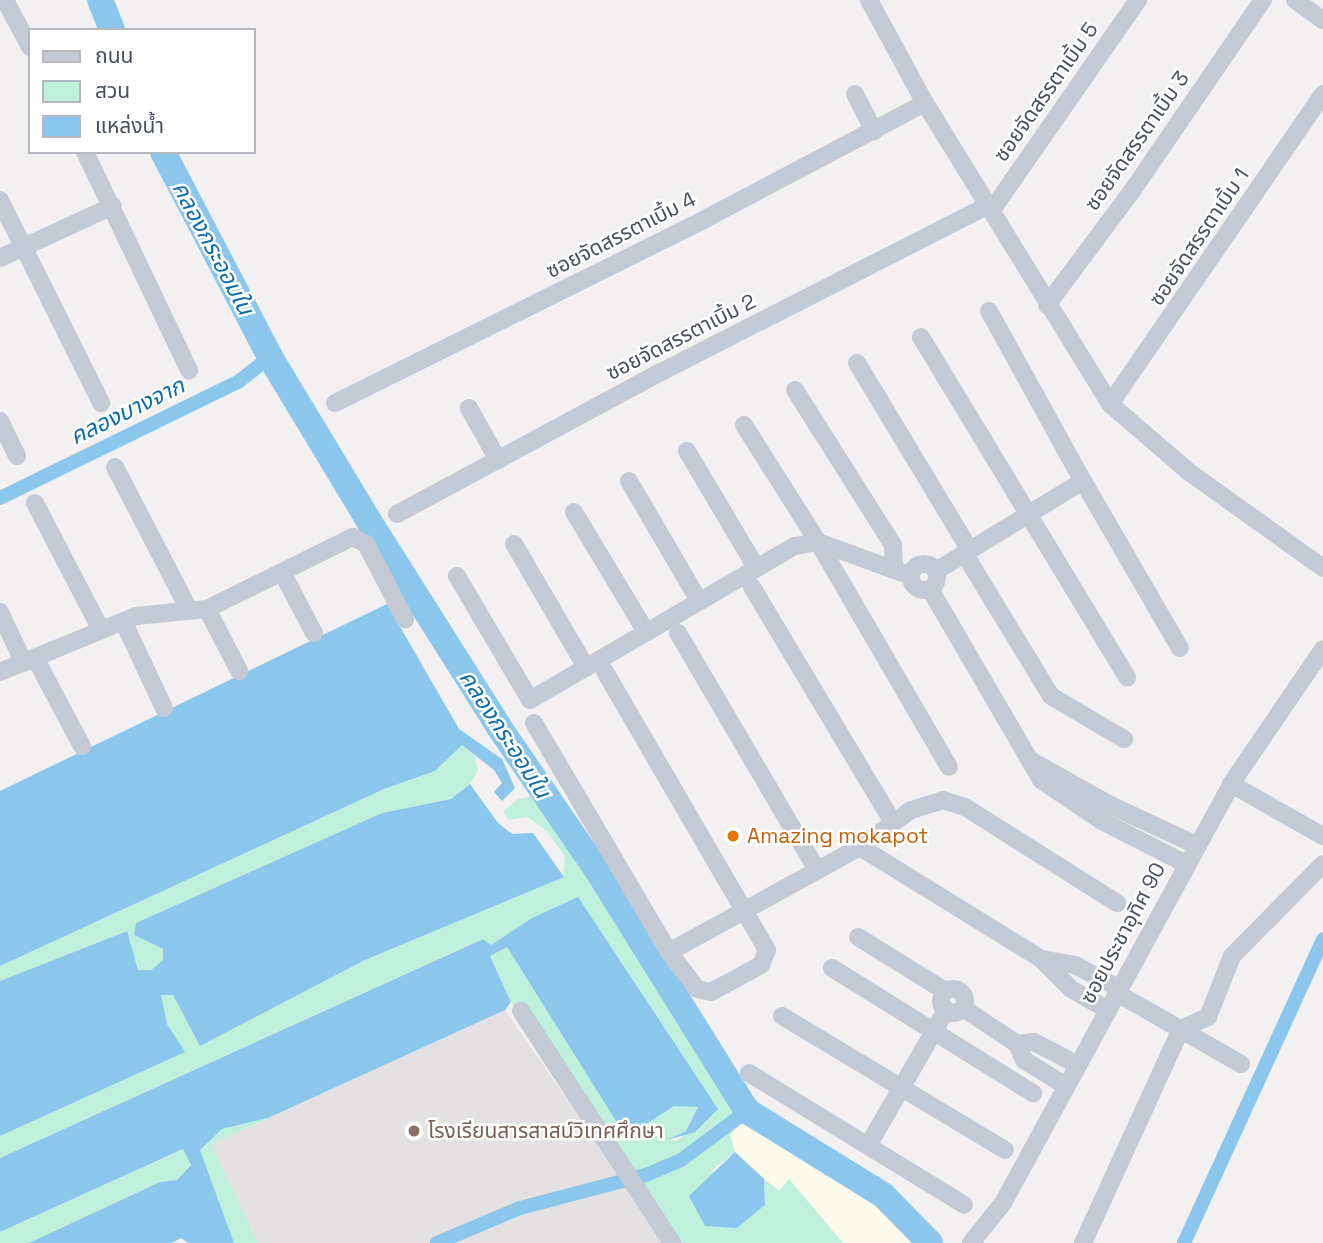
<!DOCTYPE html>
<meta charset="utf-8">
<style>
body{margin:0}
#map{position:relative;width:1323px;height:1243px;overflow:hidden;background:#f2f0f0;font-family:"Space Grotesk","Noto Sans Thai",sans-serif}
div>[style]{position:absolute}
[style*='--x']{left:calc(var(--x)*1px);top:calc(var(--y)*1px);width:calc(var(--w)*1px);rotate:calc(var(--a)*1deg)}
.commercial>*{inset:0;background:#fcfaea}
.education>*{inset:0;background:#e3e1e2}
.green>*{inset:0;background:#bef0db}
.water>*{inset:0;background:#8bc6ed}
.canal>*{height:14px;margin:-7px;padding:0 7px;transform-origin:7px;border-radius:7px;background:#8bc6ed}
.river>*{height:26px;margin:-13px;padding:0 13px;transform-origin:13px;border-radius:13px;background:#8bc6ed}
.minor>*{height:18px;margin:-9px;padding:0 9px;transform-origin:9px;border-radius:9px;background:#c3c9d5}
.minor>.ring{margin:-9px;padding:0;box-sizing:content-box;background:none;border:18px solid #c3c9d5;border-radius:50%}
.dots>*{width:19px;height:19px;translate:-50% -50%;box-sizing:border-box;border:4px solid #fff;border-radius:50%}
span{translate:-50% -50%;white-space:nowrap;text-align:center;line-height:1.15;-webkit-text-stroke:5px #fff;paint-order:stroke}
.street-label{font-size:21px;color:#474f5e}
.food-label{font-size:21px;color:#c56008}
.left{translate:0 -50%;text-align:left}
.education-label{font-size:21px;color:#785e54}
.water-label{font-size:23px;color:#0b6cad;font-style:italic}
.legend{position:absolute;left:28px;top:28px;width:228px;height:126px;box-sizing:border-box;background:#fff;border:2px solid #b5b9bf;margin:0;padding:9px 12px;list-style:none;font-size:21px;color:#474f5e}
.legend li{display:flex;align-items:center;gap:14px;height:35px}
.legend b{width:35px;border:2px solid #b5b9bf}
</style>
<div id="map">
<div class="commercial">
<div style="clip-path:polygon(741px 1124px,859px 1189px,918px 1243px,843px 1243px,789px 1180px,779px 1191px,735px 1152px,730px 1135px)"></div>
</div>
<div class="education">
<div style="clip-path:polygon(505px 1010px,667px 1243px,258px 1243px,211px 1144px)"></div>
</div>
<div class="green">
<div style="clip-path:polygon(462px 745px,475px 756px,478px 770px,470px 784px,451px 799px,382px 813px,136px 923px,134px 935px,163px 949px,163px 960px,151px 970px,138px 970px,126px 931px,0 981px,0 966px,384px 789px,435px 771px)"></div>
<div style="clip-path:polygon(538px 795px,598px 881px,739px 1108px,743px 1121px,730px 1135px,735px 1152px,711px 1171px,765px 1205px,764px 1179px,779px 1191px,789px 1179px,843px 1243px,679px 1243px,511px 1002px,490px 955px,507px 946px,626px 1136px,674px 1106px,698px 1106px,686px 1131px,669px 1140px,677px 1141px,717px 1109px,532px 918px,490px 946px,482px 939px,0 1158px,0 1136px,184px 1052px,167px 1024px,160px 995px,173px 995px,200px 1045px,365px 960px,563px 877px,565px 856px,546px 830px,527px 817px,509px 820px,503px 811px,518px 799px)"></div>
<div style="clip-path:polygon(268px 1118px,211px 1144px,258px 1243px,234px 1243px,200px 1150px,222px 1129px)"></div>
<div style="clip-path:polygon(184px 1149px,191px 1165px,177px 1180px,160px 1182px,29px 1243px,0 1243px,0 1232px)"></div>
</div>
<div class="water">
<div style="clip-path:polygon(387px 604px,459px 729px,502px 759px,515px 788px,502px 801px,494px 792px,502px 783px,494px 770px,462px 745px,435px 771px,384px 789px,0 966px,0 791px)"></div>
<div style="clip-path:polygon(470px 784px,498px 823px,512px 834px,533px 833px,564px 877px,365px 960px,200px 1046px,173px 995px,161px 995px,167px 1024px,185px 1052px,0 1136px,0 981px,127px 931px,138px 970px,151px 970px,163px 960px,163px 949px,134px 935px,136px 923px,382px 813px,451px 799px)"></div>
<div style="clip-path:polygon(578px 897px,718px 1109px,695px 1132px,667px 1140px,686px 1131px,698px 1107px,674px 1106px,626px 1137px,507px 947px,490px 956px,511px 1002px,505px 1010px,268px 1118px,222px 1129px,200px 1150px,234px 1243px,188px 1243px,181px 1238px,172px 1243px,29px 1243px,160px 1182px,177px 1180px,191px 1165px,183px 1149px,0 1232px,0 1158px,483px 939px,491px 945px,532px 918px)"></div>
<div style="clip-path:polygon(735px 1152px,764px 1179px,765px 1205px,737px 1228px,705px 1226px,689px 1196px)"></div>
</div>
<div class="canal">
<div style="--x:0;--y:498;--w:265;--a:-26"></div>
<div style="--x:238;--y:382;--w:41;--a:-38"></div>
<div style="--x:437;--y:1243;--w:90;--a:-22.9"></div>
<div style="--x:520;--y:1208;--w:130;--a:-14.7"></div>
<div style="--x:646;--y:1175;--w:38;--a:-23"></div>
<div style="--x:681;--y:1160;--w:82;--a:-36.6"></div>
<div style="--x:1184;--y:1243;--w:334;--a:-65.4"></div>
</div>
<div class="river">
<div style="--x:100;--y:0;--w:32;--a:68"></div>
<div style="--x:163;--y:152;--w:231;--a:62.4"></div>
<div style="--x:270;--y:357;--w:188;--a:58.9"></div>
<div style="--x:367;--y:518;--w:247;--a:57.7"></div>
<div style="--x:499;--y:727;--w:173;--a:55.6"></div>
<div style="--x:597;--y:870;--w:284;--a:58.1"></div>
<div style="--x:747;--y:1111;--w:160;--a:31.7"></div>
<div style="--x:883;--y:1195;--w:67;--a:45.6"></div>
</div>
<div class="minor">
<div style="--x:5;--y:0;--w:53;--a:62"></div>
<div style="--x:869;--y:0;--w:117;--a:61.5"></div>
<div style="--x:925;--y:103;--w:353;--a:58.4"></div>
<div style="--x:1110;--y:404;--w:104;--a:40.7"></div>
<div style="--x:1189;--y:472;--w:165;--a:35.6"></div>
<div style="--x:1295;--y:0;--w:34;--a:36"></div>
<div style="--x:855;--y:94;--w:42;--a:62.8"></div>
<div style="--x:85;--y:152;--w:242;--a:64.5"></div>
<div style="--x:0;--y:200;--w:227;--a:63.5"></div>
<div style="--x:992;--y:210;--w:256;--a:-55.2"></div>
<div style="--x:0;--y:258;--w:124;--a:-24.7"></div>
<div style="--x:1047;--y:305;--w:142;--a:-53.3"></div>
<div style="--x:1132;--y:191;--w:232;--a:-55.6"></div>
<div style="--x:989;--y:311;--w:194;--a:61.1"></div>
<div style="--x:921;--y:337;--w:398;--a:58.8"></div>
<div style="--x:857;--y:363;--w:218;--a:58.9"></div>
<div style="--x:795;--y:390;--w:183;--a:57.7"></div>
<div style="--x:893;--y:545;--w:24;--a:88"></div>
<div style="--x:335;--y:403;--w:413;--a:-26.4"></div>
<div style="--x:705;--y:219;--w:249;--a:-27.8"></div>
<div style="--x:1110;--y:404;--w:376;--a:-55.5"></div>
<div style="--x:469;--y:408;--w:60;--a:60.9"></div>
<div style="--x:0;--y:421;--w:39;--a:64"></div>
<div style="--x:744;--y:425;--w:138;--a:57.7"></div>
<div style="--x:818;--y:542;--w:260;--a:59.8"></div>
<div style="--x:687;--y:451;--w:135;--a:59.3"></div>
<div style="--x:115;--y:467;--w:161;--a:62.6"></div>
<div style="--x:629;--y:481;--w:139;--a:59.7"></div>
<div style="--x:35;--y:503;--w:143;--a:62.5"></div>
<div style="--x:574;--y:512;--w:140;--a:59"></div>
<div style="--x:397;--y:514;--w:300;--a:-28.3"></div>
<div style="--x:661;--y:372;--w:368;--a:-27"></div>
<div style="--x:514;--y:544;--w:143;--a:59.7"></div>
<div style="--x:964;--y:553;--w:167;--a:58.7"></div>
<div style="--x:1051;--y:696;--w:85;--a:30.5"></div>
<div class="ring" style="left:911px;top:564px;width:8px;height:8px"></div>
<div style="--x:936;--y:571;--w:172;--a:-31.5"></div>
<div style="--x:1083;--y:481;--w:193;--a:59.9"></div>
<div style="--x:282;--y:572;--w:69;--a:62.3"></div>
<div style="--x:457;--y:576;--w:144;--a:59.5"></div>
<div style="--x:530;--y:700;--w:306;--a:-30.2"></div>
<div style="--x:795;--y:546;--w:23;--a:-10"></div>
<div style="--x:818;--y:542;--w:99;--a:20.1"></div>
<div style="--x:752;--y:587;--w:275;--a:59.1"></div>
<div style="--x:930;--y:589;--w:221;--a:59.8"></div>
<div style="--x:1041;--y:780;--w:73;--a:33.9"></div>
<div style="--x:1102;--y:821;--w:94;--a:27.1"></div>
<div style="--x:207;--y:609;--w:70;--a:62.7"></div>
<div style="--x:0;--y:612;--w:56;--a:64.8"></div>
<div style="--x:124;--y:623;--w:94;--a:64.8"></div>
<div style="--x:678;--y:633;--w:275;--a:59.6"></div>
<div style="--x:35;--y:658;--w:100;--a:61.9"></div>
<div style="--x:0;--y:672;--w:147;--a:-22.4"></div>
<div style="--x:136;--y:616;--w:71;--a:-5.6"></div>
<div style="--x:207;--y:609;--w:163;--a:-26.3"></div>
<div style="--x:353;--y:537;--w:15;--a:28"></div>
<div style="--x:366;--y:544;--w:85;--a:62.5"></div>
<div style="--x:534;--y:723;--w:266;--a:59.5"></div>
<div style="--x:669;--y:952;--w:46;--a:52.9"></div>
<div style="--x:697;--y:989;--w:14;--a:12"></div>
<div style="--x:711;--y:992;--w:57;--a:-28.4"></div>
<div style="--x:761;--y:965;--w:16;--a:-68"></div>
<div style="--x:767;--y:950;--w:322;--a:-120.2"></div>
<div style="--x:1032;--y:761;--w:90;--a:29.4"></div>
<div style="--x:1110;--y:805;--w:95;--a:24.9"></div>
<div style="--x:1231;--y:784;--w:106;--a:29.5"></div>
<div style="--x:860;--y:847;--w:213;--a:31.7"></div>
<div style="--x:1041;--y:959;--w:42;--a:45"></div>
<div style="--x:1071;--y:989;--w:43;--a:29.6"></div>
<div style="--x:858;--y:937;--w:102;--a:31.8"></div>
<div style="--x:669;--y:952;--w:218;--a:-28.8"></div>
<div style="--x:860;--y:847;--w:63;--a:-36"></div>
<div style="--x:911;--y:810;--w:34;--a:-17"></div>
<div style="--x:943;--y:800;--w:23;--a:18"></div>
<div style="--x:965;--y:807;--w:180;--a:32.3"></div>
<div style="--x:1041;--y:959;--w:35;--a:10"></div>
<div style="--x:1075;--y:965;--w:49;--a:28.1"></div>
<div style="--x:832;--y:968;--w:237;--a:31.9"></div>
<div class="ring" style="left:941px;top:989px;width:6px;height:6px"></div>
<div style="--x:1117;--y:993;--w:143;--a:29.8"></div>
<div style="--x:963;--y:1008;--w:65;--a:33.7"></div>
<div style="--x:1017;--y:1044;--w:17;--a:66"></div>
<div style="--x:1024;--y:1060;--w:49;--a:31.8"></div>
<div style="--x:521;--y:1011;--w:277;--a:56.9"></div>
<div style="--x:782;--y:1016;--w:260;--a:31"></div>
<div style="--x:1017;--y:1044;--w:17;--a:-7"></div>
<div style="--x:1034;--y:1042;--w:50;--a:27.6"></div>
<div style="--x:749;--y:1073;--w:252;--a:31.5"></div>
<div style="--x:869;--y:1144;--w:155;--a:-60.1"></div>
<div style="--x:971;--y:1243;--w:51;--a:-51.3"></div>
<div style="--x:1003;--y:1203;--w:477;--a:-61.4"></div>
<div style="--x:1231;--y:784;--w:163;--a:-55.7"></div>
<div style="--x:1083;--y:1243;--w:235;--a:-65.4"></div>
<div style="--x:1181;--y:1029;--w:30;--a:-24"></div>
<div style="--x:1208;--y:1017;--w:66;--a:-68.5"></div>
<div style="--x:1232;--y:956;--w:129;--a:-45.3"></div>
</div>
<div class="dots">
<div style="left:733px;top:836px;background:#e8710a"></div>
<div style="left:414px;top:1131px;background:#8d6e63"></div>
</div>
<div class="street-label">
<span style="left:1046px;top:92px;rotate:-55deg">ซอยจัดสรรตาเบิ้ม 5</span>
<span style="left:1137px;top:141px;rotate:-55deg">ซอยจัดสรรตาเบิ้ม 3</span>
<span style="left:621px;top:235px;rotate:-27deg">ซอยจัดสรรตาเบิ้ม 4</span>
<span style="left:1199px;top:237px;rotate:-56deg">ซอยจัดสรรตาเบิ้ม 1</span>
<span style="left:681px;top:337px;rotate:-27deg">ซอยจัดสรรตาเบิ้ม 2</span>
<span style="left:1123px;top:933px;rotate:-62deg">ซอยประชาอุทิศ 90</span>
</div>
<div class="food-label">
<span class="left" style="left:747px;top:836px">Amazing mokapot</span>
</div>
<div class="education-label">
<span class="left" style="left:428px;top:1131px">โรงเรียนสารสาสน์วิเทศศึกษา</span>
</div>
<div class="water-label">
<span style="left:213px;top:248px;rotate:62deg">คลองกระออมใน</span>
<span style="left:127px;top:411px;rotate:-26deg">คลองบางจาก</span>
<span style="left:505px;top:734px;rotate:57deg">คลองกระออมใน</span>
</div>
<ul class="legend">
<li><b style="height:9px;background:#c3c9d5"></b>ถนน</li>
<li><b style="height:19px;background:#bef0db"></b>สวน</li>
<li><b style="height:19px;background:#8bc6ed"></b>แหล่งน้ำ</li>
</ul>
</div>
